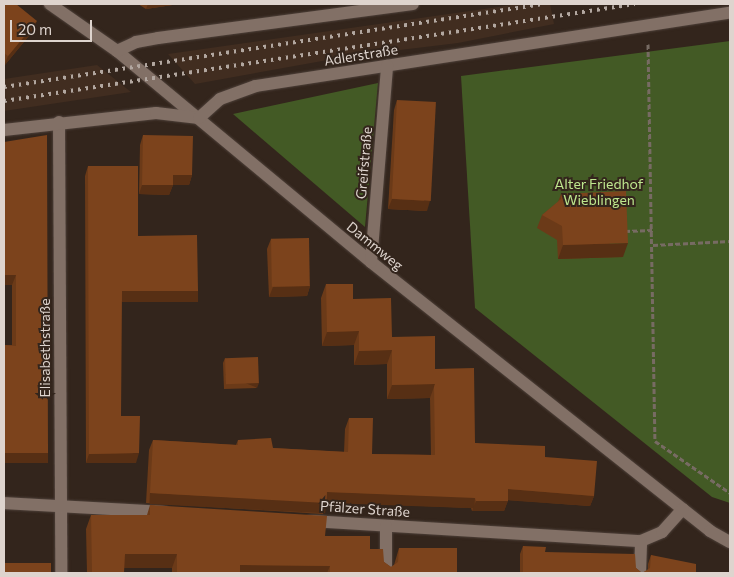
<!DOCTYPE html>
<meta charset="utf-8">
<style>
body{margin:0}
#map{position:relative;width:734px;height:577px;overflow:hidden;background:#33251c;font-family:Commissioner,sans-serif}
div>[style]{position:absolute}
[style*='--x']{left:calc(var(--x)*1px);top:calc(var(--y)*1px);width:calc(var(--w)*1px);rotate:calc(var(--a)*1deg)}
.built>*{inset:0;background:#412d20}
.green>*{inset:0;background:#435a25}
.path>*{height:3px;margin-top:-1.5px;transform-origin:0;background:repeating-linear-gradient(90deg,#776b63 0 5px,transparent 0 7.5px)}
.roads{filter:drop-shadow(0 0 1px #4e413a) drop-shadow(0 0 1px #4e413a)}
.minor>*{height:12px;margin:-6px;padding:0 6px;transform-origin:6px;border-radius:6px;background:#827066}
.rail>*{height:4px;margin-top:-2px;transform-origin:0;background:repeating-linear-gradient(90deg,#b2a7a0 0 2.5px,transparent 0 7.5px)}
.wall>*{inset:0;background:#6b3a18}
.shaded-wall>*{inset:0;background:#572f14;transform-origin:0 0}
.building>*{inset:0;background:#7c431c;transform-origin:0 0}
span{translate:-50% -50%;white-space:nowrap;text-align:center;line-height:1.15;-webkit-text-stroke:4px #33251c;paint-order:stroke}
.street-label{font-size:14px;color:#ded4ce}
.park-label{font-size:14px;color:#bee78e}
.frame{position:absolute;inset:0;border:5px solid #ded4ce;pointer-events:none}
.scale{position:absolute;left:10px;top:20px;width:82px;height:22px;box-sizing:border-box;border:2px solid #ded4ce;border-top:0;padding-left:6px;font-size:15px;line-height:18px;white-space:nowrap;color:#ded4ce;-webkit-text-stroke:4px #33251c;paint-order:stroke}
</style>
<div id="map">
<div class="built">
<div style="clip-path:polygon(519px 4px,550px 4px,554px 24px,458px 43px,350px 56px,195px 84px,168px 54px)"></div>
<div style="clip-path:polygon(97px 65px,131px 92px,4px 111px,4px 79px)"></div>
</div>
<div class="green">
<div style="clip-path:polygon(730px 41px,730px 503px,712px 497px,475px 308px,461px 76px)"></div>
<div style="clip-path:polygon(378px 83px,365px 227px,233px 114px)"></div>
</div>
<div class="path">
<div style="--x:648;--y:44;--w:397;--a:89"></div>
<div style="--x:655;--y:441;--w:91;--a:34.7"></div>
<div style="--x:625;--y:231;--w:28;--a:-2"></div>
<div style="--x:653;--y:245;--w:77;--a:-3"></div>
</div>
<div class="roads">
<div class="minor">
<div style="--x:50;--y:4;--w:82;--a:35"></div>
<div style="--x:117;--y:51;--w:330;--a:39.7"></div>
<div style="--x:371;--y:262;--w:433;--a:38.4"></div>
<div style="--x:710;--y:531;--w:23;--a:29"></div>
<div style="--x:117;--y:51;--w:21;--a:-25"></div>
<div style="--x:136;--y:42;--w:22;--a:-10"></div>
<div style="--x:158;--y:38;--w:257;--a:-7.6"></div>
<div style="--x:59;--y:122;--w:451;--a:89.7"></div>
<div style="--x:4;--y:130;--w:153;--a:-6.4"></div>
<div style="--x:156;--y:113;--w:43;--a:6.6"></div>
<div style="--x:199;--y:118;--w:28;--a:-42"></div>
<div style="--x:220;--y:99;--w:38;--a:-20"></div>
<div style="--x:256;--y:86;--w:480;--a:-8.8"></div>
<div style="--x:371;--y:262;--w:197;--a:-85.3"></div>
<div style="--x:4;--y:503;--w:160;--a:3.2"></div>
<div style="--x:311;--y:521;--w:331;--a:3.5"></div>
<div style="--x:641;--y:541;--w:23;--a:-23"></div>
<div style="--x:662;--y:532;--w:31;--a:-48"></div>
<div style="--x:386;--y:573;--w:47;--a:-90"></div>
<div style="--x:640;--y:573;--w:32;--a:-88"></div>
</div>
</div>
<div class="rail">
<div style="--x:4;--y:87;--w:545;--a:-8.75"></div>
<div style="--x:4;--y:101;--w:638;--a:-8.74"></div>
</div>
<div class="wall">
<div style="clip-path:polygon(4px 4px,33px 31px,4px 66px)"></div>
<div style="clip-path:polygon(138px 4px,179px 4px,146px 9px)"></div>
<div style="clip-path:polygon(397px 100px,427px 211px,388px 209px,394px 110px)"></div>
<div style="clip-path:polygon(143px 135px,192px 175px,189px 185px,173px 185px,169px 195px,139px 194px,140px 145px)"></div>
<div style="clip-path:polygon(4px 142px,44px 463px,4px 463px,4px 345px,12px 345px,12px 285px,4px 285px)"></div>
<div style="clip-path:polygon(88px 166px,138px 236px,198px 291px,195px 301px,121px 301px,121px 416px,136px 463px,86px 463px,85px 176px)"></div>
<div style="clip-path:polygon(561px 194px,623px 257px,558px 259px,557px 240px,537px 228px,542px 215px,558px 202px)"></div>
<div style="clip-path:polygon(271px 239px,310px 286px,307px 296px,269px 297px,267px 249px)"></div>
<div style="clip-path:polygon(326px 284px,353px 299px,392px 337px,435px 369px,475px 443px,545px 457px,594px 496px,590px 506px,508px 500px,504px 511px,472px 511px,471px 508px,326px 502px,323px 514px,146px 503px,149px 450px,153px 440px,236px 445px,238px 440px,273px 448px,344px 452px,345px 429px,349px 418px,372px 454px,431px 455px,430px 398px,387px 399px,387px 364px,354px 365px,354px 345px,322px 346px,321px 298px)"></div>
<div style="clip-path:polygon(225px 358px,257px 388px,224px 389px,223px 363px)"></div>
<div style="clip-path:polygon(150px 505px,325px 536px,370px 549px,384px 562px,391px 567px,394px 565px,399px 548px,457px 572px,457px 573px,172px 573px,172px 568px,124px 568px,124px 573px,87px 573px,86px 529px,91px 515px,147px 515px)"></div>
<div style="clip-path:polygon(523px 546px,545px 552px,636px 568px,642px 573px,648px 570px,648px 564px,651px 555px,696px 573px,520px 573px,520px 554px)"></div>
</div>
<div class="shaded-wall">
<div style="clip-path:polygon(148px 4px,179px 4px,146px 9px)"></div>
<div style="clip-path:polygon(37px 21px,33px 31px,4px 66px,8px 56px)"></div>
<div style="clip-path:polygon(173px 175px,192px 175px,189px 185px,169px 185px)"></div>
<div style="clip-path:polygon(142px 185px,173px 185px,169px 195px,139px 194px)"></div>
<div style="clip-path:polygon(392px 199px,430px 201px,427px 211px,388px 209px)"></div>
<div style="clip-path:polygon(628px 243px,623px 257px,558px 259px,563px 245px)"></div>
<div style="clip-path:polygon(4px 275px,16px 275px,12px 285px,4px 285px)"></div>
<div style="clip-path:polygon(310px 286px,307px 296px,269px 297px,273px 287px)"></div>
<div style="left:122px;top:291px;width:76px;height:11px"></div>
<div style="clip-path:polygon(359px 331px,354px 345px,322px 346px,327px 332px)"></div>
<div style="clip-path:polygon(392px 350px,387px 364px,354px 365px,359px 351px)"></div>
<div style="left:259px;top:383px;width:5px;height:34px;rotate:112deg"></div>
<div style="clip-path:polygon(435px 384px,430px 398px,387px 399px,392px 385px)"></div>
<div style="left:4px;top:453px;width:44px;height:10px"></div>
<div style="clip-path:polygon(139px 453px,136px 463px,86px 463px,89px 454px)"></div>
<div style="clip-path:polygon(508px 489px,594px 496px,590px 506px,504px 500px)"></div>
<div style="left:327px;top:492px;width:148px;height:11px;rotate:2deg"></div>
<div style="left:150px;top:493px;width:176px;height:11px;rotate:3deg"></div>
<div style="clip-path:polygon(476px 501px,508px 501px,504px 511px,472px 511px)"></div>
<div style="clip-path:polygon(125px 554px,177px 554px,172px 568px,119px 568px)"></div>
<div style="clip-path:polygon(240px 565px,330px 566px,327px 573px,237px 573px)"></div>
</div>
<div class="building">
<div style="clip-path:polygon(4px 4px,16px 4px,37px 21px,8px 56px,4px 53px)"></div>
<div style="left:397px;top:100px;width:39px;height:99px;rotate:3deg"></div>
<div style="clip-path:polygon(47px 135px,48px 453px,4px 453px,4px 345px,16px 346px,16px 275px,4px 275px,4px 142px)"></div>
<div style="clip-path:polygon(143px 135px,193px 136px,192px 175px,173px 175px,173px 185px,142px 185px)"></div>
<div style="clip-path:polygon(88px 166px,138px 166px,138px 236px,197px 235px,198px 291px,122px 291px,121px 416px,140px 416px,139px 453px,89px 454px)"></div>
<div style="clip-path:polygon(626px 191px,628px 243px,563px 245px,562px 226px,542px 215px,561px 199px,561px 194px)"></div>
<div style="left:309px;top:238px;width:48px;height:38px;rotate:89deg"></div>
<div style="clip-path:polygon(326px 284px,353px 284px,353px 299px,391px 298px,392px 337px,435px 336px,435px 384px,392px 385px,392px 350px,359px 351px,359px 331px,327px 332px)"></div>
<div style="left:258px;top:357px;width:26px;height:33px;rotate:88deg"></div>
<div style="clip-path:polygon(474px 368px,475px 443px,545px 446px,545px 457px,597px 461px,594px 496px,508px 489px,508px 501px,476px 501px,475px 498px,327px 492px,326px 503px,150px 493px,153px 440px,238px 445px,238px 440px,271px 438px,273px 448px,348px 452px,349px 418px,373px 418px,372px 454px,435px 455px,434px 387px,435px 384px,435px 369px)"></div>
<div style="clip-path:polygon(150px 505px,327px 516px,325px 536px,370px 536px,370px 549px,383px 549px,384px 562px,391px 567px,398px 562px,399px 548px,457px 548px,457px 572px,447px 572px,447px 573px,330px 573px,330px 566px,240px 565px,240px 573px,177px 573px,177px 554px,125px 554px,124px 573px,92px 573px,91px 515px,150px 515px)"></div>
<div style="clip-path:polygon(523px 546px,546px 547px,545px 552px,635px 554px,636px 568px,642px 573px,650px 568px,651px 555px,696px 564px,696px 573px,523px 573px)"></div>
<div style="left:4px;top:563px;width:47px;height:10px"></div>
</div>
<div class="street-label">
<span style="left:361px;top:55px;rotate:-9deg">Adlerstraße</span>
<span style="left:364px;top:163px;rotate:-85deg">Greifstraße</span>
<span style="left:375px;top:246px;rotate:39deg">Dammweg</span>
<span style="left:45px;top:348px;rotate:-90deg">Elisabethstraße</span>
<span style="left:365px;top:509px;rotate:4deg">Pfälzer Straße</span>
</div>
<div class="park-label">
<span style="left:599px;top:192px">Alter Friedhof<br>Wieblingen</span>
</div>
<div class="frame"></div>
<div class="scale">20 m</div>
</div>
